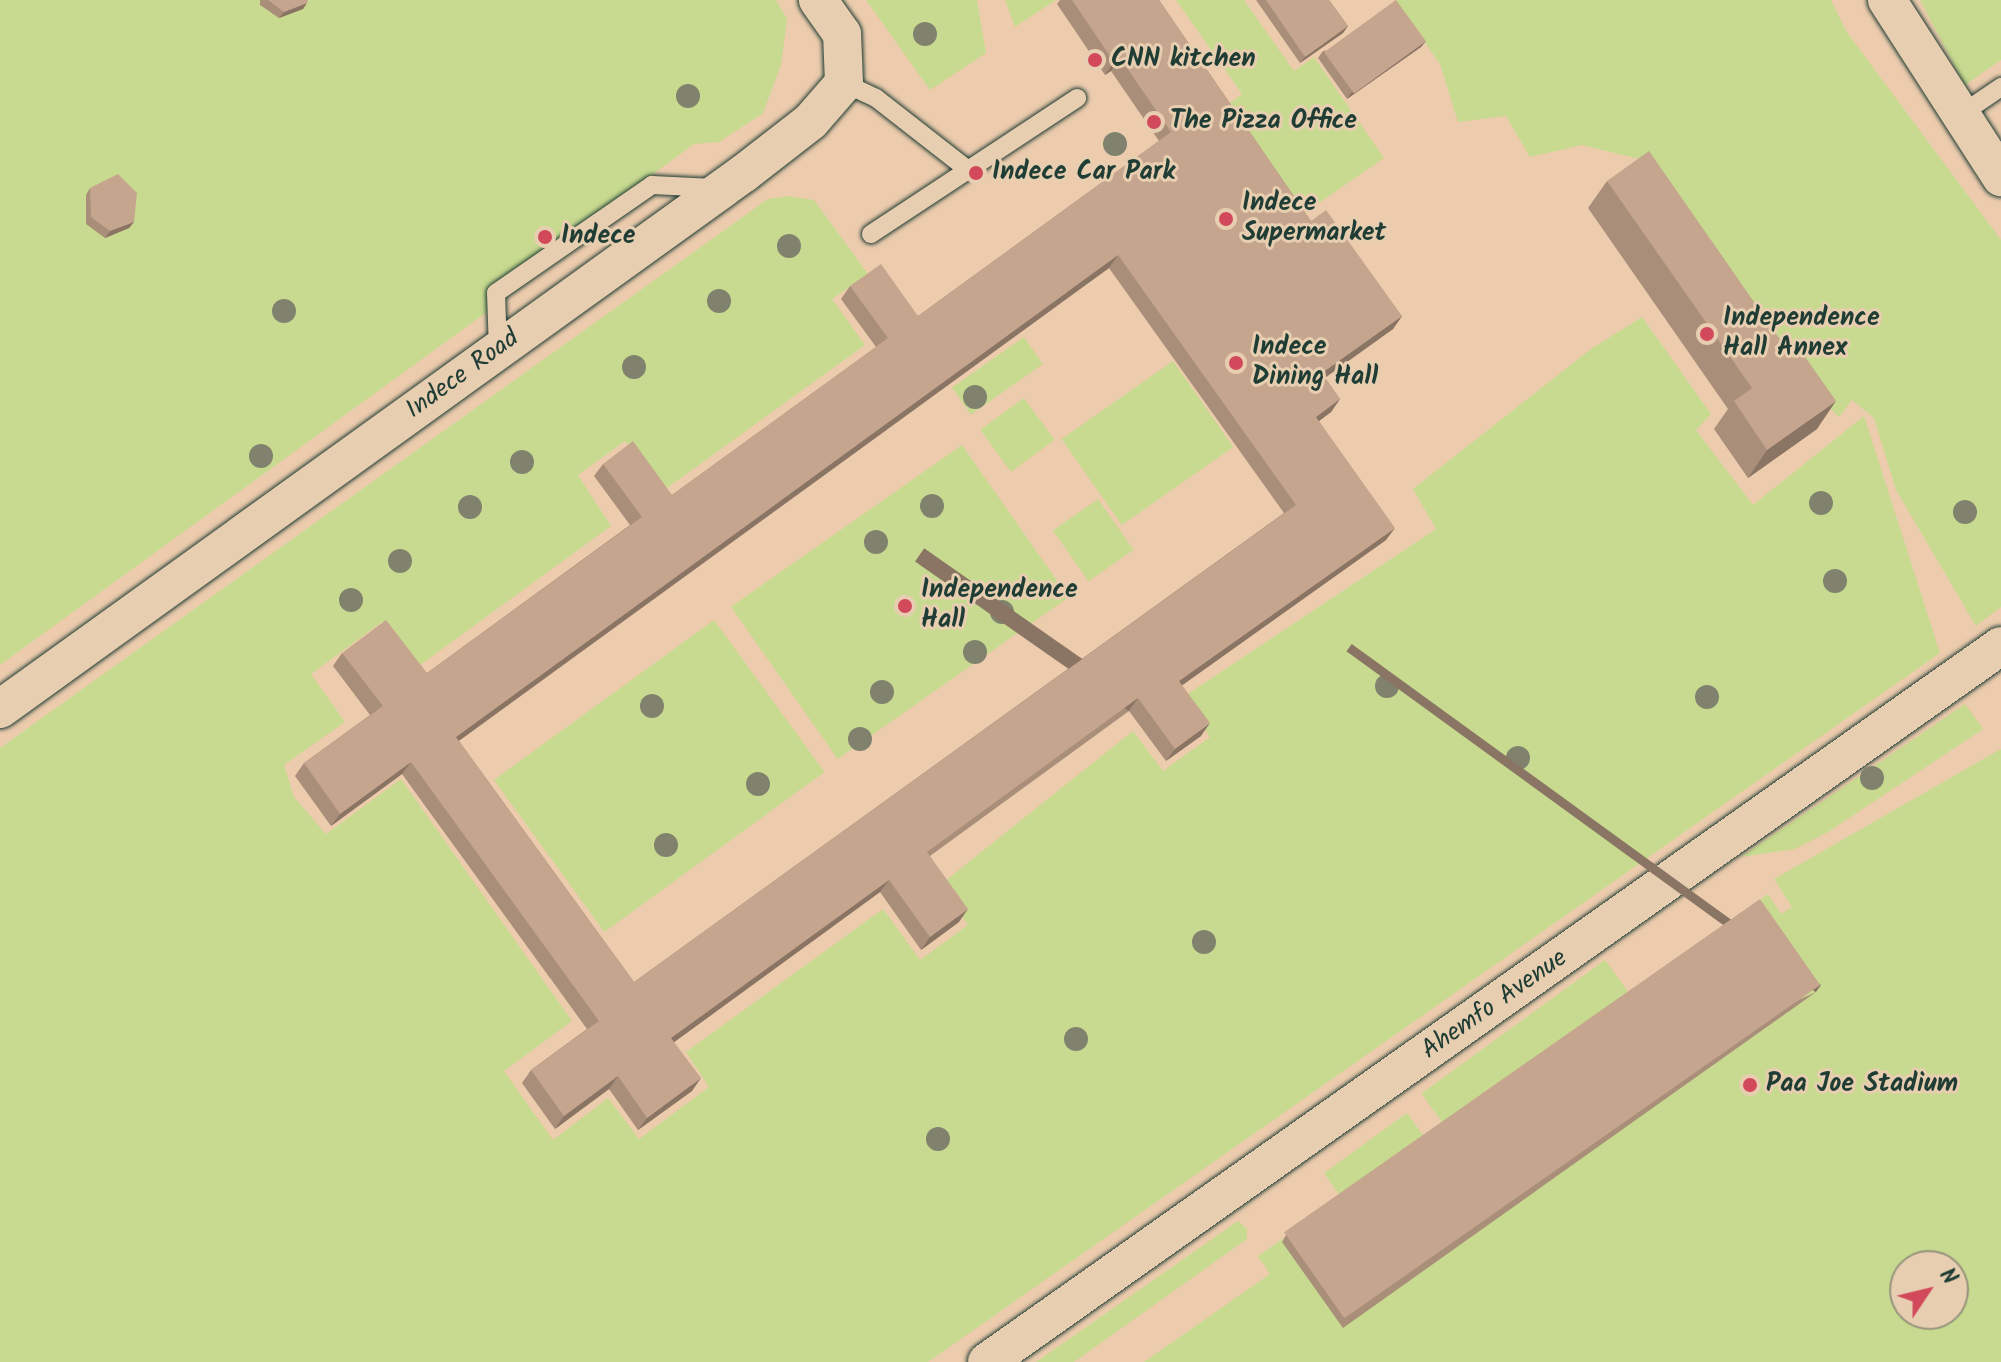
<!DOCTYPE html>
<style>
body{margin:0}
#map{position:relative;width:2001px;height:1362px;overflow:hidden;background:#edccae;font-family:Kalam,sans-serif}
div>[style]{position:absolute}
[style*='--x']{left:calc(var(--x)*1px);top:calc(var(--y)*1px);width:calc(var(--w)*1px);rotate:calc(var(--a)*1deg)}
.green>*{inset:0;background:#c7da8f;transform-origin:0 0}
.roads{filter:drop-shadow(0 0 2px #1f3d34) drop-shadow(0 0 2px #1f3d34)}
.service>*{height:18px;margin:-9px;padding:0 9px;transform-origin:9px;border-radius:9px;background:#e8ceb0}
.minor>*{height:38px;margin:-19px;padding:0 19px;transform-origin:19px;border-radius:19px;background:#e8ceb0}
.trees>*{width:24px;height:24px;margin:-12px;border-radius:50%;background:#80826e}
.wall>*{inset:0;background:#a98e7a}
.shaded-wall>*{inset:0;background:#8a7463;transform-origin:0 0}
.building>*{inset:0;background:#c5a58e;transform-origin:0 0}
.dots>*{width:22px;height:22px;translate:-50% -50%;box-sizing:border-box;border:4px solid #e8ceb0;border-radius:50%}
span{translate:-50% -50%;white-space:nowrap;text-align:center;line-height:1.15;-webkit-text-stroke:6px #e8ceb0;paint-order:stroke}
.poi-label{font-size:26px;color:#1f3d34;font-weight:700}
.left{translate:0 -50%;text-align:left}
.street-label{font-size:26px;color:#1f3d34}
.north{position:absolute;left:1889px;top:1250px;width:80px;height:80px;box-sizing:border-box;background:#e8ceb0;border:2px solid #98947e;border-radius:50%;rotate:55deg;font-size:22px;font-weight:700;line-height:32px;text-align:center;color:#1f3d34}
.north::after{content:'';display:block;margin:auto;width:28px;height:36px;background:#d1495b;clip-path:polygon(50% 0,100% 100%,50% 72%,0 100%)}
</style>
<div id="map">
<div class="green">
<div style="clip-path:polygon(0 0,776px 0,787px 19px,781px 65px,763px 113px,719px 142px,694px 144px,570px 235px,556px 262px,0 665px)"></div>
<div style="clip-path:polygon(866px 0,977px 0,986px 53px,930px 90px)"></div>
<div style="clip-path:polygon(1005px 0,1056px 0,1015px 27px)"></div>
<div style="clip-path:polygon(1176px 0,1244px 0,1294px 71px,1314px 57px,1384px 158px,1300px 216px,1222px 109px,1242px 94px)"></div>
<div style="clip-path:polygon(1395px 0,1831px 0,1846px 31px,2001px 240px,2001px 607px,1976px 626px,1896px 490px,1874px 418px,1852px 400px,1839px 417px,1822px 400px,1643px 160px,1582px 145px,1530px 157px,1506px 116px,1458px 122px,1440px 64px)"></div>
<div style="clip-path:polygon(1920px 0,2001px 0,2001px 60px,1965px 85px)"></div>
<div style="clip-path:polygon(788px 196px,814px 200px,868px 274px,832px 299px,865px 345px,660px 493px,625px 441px,578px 475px,611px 526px,416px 668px,382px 622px,311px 674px,345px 722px,284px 765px,294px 797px,326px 834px,401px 779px,572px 1021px,504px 1071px,553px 1140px,608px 1098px,639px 1139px,709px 1087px,686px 1052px,883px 909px,920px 960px,968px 925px,940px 885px,1133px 731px,1163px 771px,1210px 737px,1183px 697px,1436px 529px,1413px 489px,1591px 349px,1642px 317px,1711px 414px,1696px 430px,1753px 505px,1864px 416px,1940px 653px,928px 1362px,0 1362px,0 748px,768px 199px)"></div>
<div style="left:1024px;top:337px;width:33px;height:88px;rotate:55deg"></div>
<div style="left:1173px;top:361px;width:105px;height:136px;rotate:55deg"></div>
<div style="left:1024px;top:398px;width:52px;height:54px;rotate:54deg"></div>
<div style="left:962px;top:445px;width:186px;height:282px;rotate:55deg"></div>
<div style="left:1098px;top:499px;width:62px;height:55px;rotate:55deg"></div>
<div style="left:714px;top:620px;width:188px;height:272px;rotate:54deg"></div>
<div style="clip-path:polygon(1965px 704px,1983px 729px,1828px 832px,1795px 849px,1741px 857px)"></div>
<div style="clip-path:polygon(evenodd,2001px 749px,2001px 1362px,1144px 1362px,1270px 1274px,1258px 1256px,1341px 1198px,1324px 1173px,1407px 1113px,1425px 1138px,1768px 894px,1781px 914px,1792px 907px,1774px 879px,2001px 749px,1905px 1266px,1953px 1266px,1953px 1314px,1905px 1314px,1905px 1266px)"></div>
<div style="left:1605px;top:960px;width:39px;height:227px;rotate:54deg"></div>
<div style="clip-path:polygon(1238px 1221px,1247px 1229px,1247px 1239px,1074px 1362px,1036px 1362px)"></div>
</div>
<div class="roads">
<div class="service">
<div style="--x:844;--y:83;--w:35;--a:25"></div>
<div style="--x:876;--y:98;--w:117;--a:38"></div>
<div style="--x:1960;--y:115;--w:50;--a:-34.3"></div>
<div style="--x:871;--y:234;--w:247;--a:-33.4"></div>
<div style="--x:498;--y:350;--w:57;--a:-92"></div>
<div style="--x:496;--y:293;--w:190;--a:-34.7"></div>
<div style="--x:652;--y:185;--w:62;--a:2.8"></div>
</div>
<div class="minor">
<div style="--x:1887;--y:0;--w:211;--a:57.2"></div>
<div style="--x:0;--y:709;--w:916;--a:-35.76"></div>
<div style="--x:743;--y:174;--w:86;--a:-37.9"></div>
<div style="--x:811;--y:121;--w:50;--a:-49"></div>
<div style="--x:844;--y:83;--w:49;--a:-92.3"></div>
<div style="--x:842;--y:34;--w:42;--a:-125.2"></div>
<div style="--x:987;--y:1362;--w:1241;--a:-35.23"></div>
</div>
</div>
<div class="trees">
<div style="left:925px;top:34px"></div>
<div style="left:688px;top:96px"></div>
<div style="left:1115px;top:144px"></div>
<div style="left:789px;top:246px"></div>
<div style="left:719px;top:301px"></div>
<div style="left:284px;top:311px"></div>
<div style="left:634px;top:367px"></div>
<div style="left:975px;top:397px"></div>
<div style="left:261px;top:456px"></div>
<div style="left:522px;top:462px"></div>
<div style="left:1821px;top:503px"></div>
<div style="left:932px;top:506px"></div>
<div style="left:470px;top:507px"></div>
<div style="left:1965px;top:512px"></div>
<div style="left:876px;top:542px"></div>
<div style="left:400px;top:561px"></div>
<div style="left:1835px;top:581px"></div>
<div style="left:351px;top:600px"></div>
<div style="left:1002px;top:612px"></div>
<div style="left:975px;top:652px"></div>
<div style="left:1387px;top:686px"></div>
<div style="left:882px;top:692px"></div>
<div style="left:1707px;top:697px"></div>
<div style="left:652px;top:706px"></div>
<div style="left:860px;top:739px"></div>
<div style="left:1518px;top:758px"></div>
<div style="left:1872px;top:778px"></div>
<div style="left:758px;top:784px"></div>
<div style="left:666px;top:845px"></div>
<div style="left:1204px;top:942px"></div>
<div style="left:1076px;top:1039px"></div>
<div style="left:938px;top:1139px"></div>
</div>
<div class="wall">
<div style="clip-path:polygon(260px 0,308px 0,303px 9px,279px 18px,260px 5px)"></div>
<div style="clip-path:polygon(evenodd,1060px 0,1159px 0,1311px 221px,1402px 316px,1393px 329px,1325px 378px,1340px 399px,1331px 412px,1319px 421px,1386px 540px,1182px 685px,1201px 736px,1166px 761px,1129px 711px,930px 856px,959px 922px,921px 950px,880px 892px,674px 1042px,692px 1091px,638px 1130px,609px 1089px,555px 1129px,522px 1083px,531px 1070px,587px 1029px,402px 774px,331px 826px,295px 776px,304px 763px,370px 715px,333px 666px,342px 653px,427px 673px,630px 525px,594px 476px,603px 464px,672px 495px,876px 347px,841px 299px,850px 286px,918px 316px,1159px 141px,1111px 71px,1105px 75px,1057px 4px,1060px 0,1109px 268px,1284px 513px,634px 982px,459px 741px,1109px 268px)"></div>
<div style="clip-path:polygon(1256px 0,1329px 0,1348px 26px,1343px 33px,1300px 63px)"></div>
<div style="clip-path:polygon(1426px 41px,1421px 47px,1347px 99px,1318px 58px,1323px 51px)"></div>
<div style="clip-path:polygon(1607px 181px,1817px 429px,1748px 478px,1714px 429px,1728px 409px,1588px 208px)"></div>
<div style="clip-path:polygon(90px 188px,134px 222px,129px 228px,105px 238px,86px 224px,86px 195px)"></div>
<div style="clip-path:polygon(1816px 992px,1343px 1328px,1282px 1242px,1286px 1235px)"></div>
</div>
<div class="shaded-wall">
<div style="clip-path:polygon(307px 3px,303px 9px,279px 18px,284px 12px)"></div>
<div style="clip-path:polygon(1348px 26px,1343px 33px,1300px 63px,1305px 57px)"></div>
<div style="clip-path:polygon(1426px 41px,1421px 47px,1347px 99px,1351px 93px)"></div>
<div style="clip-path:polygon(1120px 58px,1111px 71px,1105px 75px,1114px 62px)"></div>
<div style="clip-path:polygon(134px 222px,129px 228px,105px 238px,110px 231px)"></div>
<div style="clip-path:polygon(1118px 255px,1109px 268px,446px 750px,456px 737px)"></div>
<div style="clip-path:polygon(1402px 316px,1393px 329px,1313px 386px,1322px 373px)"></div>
<div style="clip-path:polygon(1340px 399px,1331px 412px,1307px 430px,1316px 417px)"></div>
<div style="clip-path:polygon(1836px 401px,1817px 429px,1748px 478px,1767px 450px)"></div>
<div style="clip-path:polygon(1395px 528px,1386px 540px,1170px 694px,1179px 681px)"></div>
<div style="left:1138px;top:698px;width:16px;height:261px;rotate:125deg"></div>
<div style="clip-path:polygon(1210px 723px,1201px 736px,1166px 761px,1175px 749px)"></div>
<div style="clip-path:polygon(411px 762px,402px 774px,331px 826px,340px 814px)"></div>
<div style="clip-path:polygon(889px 880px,880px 892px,662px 1051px,671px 1038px)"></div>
<div style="clip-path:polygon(968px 909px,959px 922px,921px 950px,930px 937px)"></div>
<div style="left:1821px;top:985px;width:9px;height:580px;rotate:126deg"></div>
<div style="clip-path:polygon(618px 1076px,609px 1089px,555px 1129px,564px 1116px)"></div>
<div style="clip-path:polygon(701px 1078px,692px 1091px,638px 1130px,647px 1118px)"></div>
</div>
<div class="building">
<div style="clip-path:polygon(268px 0,308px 0,307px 3px,284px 12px)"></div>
<div style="clip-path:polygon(evenodd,1072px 0,1159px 0,1311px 221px,1326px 210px,1402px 316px,1322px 373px,1340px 399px,1316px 417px,1395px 528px,1179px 681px,1210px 723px,1175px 749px,1138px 698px,927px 852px,968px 909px,930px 937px,889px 880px,671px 1038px,701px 1078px,647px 1118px,618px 1076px,564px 1116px,531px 1070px,599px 1021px,411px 762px,340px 814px,304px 763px,383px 706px,342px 653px,386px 620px,427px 673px,642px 517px,603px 464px,633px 441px,672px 495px,888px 338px,850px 286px,881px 264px,918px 316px,1171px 132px,1120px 58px,1114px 62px,1072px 0,1118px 255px,1296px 505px,634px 982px,456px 737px,1118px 255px)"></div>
<div style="clip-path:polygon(1266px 0,1329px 0,1348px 26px,1305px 57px)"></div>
<div style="left:1396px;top:0;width:51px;height:89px;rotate:54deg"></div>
<div style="clip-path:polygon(1649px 151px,1793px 358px,1801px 351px,1836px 401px,1767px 450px,1734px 401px,1752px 388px,1607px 181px)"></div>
<div style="clip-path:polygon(118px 174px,137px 193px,134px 222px,110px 231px,91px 217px,90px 188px)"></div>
<div style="left:1760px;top:899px;width:105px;height:581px;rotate:55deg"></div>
</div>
<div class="dots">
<div style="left:1095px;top:60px;background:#d1495b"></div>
<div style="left:1154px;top:122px;background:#d1495b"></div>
<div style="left:976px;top:173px;background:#d1495b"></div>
<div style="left:1226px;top:219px;background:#d1495b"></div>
<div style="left:545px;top:237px;background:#d1495b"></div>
<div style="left:1707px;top:334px;background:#d1495b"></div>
<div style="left:1236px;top:363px;background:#d1495b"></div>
<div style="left:905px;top:606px;background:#d1495b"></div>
<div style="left:1750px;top:1085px;background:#d1495b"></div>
</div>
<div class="poi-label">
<span class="left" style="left:1111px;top:60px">CNN kitchen</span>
<span class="left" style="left:1170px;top:122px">The Pizza Office</span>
<span class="left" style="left:992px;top:173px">Indece Car Park</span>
<span class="left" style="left:1242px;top:219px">Indece<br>Supermarket</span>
<span class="left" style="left:561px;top:237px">Indece</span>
<span class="left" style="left:1723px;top:334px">Independence<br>Hall Annex</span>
<span class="left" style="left:1252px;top:363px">Indece<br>Dining Hall</span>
<span class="left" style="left:921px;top:606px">Independence<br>Hall</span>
<span class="left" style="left:1766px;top:1085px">Paa Joe Stadium</span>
</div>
<div class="street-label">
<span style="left:463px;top:375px;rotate:-36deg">Indece Road</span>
<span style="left:1495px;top:1005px;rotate:-35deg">Ahemfo Avenue</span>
</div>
<div class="north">N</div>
</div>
